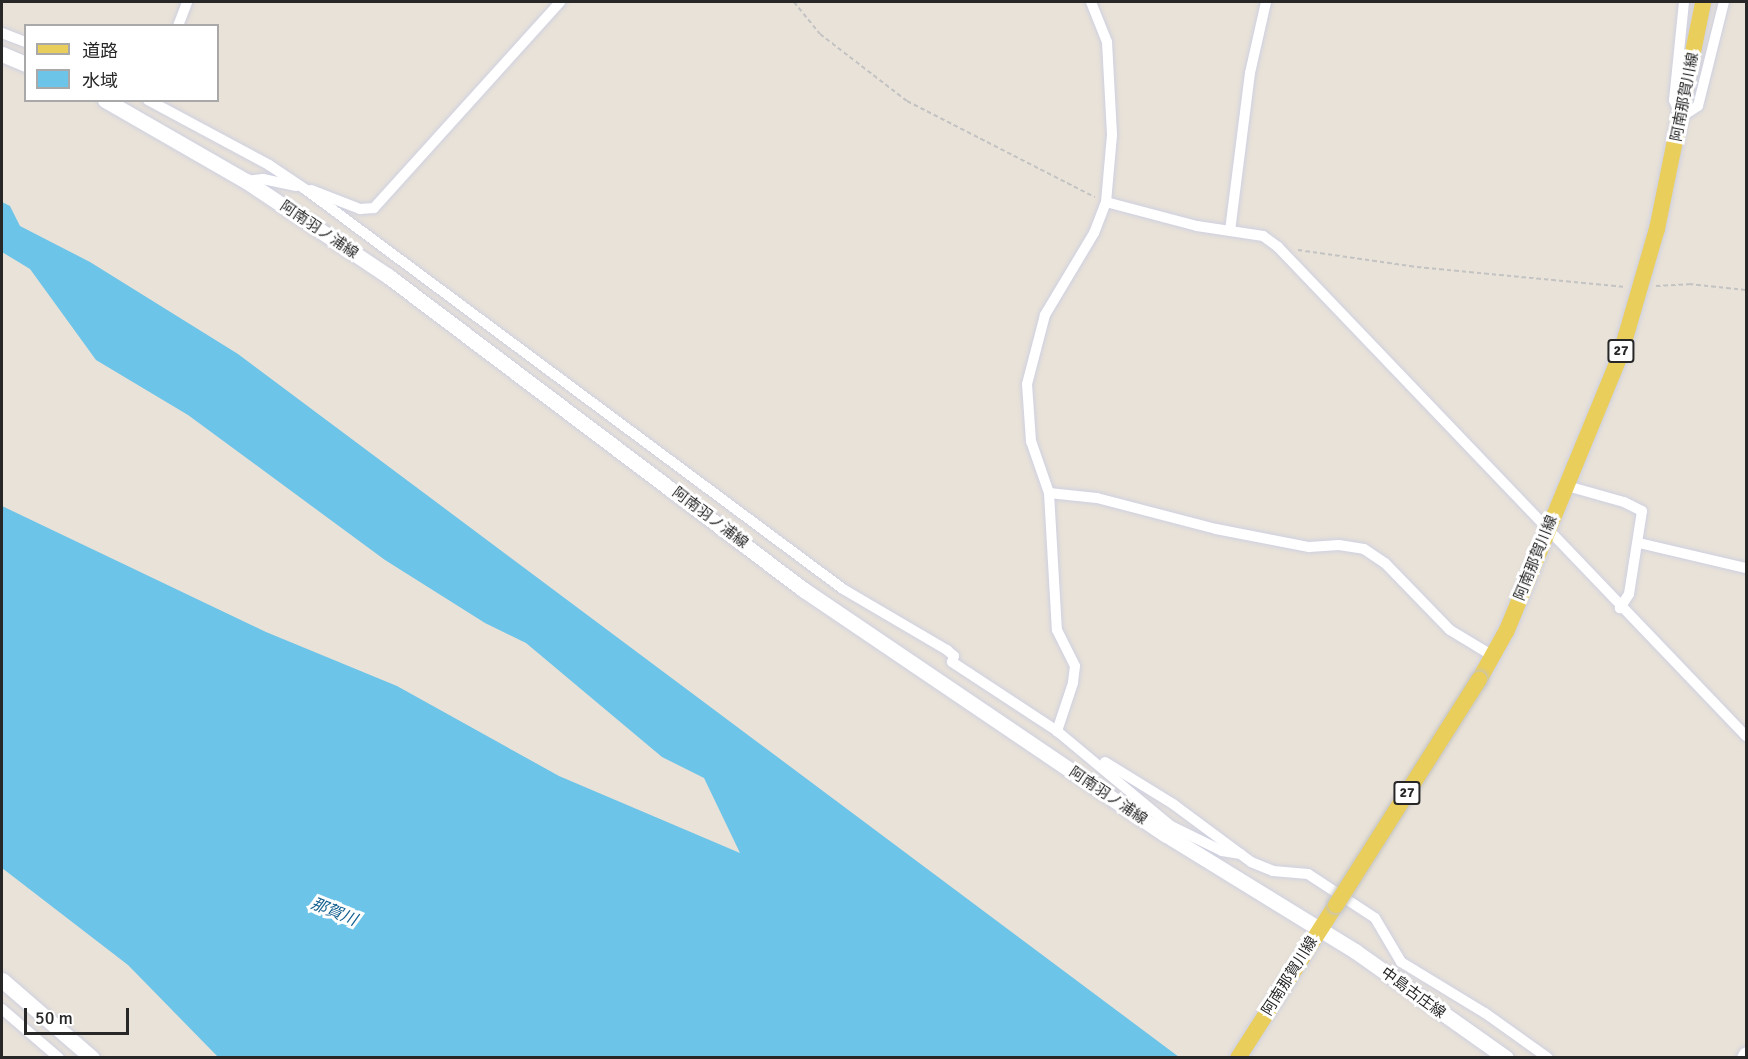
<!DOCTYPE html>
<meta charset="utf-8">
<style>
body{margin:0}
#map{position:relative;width:1748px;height:1059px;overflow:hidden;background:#e9e2d8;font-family:Signika,"Noto Sans JP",sans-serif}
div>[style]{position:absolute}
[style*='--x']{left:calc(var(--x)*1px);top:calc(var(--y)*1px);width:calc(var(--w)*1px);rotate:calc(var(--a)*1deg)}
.water>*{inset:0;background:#6dc4e9}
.path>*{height:2px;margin-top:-1px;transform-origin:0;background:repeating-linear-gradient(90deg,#c3c3c3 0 4.5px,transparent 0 7.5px)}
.roads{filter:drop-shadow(0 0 2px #ced0e0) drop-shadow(0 0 2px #ced0e0)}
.street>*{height:10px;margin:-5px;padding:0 5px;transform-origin:5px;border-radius:5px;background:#fff}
.secondary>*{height:15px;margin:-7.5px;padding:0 7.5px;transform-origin:7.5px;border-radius:7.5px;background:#fff}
.primary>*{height:16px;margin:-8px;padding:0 8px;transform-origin:8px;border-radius:8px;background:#eace5c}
.bridges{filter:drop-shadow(0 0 2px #c3c3c3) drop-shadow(0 0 2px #c3c3c3)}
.primary-bridge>*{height:16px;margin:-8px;padding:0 8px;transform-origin:8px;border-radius:8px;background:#eace5c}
span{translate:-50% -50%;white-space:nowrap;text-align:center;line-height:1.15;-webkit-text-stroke:6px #fff;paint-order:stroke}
.shield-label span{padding:2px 4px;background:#fff;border:2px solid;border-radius:4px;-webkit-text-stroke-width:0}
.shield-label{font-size:14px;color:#272727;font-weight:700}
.street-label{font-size:15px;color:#272727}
.water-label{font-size:16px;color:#126090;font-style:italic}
.frame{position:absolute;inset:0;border:3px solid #272727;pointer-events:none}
.legend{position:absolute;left:24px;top:24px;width:195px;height:78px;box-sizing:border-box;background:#fff;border:2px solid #a9a9a9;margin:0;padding:8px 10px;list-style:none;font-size:18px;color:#272727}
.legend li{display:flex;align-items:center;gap:12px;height:30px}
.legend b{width:30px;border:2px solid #a9a9a9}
.scale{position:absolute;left:24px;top:1008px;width:105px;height:27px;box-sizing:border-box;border:3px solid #272727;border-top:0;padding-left:8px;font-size:18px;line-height:21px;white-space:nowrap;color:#272727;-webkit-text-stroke:4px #fff;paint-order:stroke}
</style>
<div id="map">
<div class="water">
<div style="clip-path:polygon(2px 202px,10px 206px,20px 226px,90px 262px,238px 354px,1179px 1057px,218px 1057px,128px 965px,2px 868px,2px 506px,266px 632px,397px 686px,559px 776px,740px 853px,704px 778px,662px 757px,526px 643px,485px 623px,385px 560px,188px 415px,96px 360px,30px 269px,2px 252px)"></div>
</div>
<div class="path">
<div style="--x:794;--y:2;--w:41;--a:50.9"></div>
<div style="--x:820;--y:34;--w:110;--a:37.6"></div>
<div style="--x:907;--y:101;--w:211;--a:27.1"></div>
<div style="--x:1298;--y:250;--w:120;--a:8.1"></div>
<div style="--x:1417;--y:267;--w:207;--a:5.5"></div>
<div style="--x:1656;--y:286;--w:33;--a:-3"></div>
<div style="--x:1689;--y:284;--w:57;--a:6"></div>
</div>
<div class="roads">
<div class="street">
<div style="--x:1091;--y:2;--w:43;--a:68.2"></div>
<div style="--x:1107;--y:42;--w:93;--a:86.9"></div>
<div style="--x:1112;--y:135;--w:67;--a:95.1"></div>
<div style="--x:1106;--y:202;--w:33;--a:111"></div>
<div style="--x:1094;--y:233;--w:96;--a:120.9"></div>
<div style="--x:1045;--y:315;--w:71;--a:104.6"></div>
<div style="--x:1027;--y:384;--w:57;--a:86"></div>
<div style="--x:1031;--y:441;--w:55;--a:70.9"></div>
<div style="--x:1049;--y:493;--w:137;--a:86.7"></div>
<div style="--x:1057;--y:630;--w:40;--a:63.4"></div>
<div style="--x:1075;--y:666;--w:17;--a:97"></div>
<div style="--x:1073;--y:683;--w:51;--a:108.4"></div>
<div style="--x:1057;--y:731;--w:148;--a:39.8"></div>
<div style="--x:1684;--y:2;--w:99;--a:95.8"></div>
<div style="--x:1674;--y:100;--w:18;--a:68"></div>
<div style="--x:1681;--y:117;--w:20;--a:-33"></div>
<div style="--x:1698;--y:106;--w:107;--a:-76"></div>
<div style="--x:178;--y:26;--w:26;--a:-69"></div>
<div style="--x:2;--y:33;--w:26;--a:21"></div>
<div style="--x:148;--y:100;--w:137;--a:28.2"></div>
<div style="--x:269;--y:165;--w:43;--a:33.7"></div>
<div style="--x:305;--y:189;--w:670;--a:36.63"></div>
<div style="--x:843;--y:589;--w:121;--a:30.4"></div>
<div style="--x:947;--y:650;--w:9;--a:41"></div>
<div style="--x:954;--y:656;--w:6;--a:108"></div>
<div style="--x:952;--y:662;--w:126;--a:33.3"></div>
<div style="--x:246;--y:181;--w:17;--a:-7"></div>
<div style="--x:263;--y:179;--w:34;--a:12"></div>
<div style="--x:311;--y:190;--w:53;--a:21.2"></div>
<div style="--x:360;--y:209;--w:14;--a:-4"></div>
<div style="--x:374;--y:208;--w:278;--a:-47.9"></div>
<div style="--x:1106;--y:202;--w:94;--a:14.8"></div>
<div style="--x:1197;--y:226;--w:67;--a:8.6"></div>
<div style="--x:1263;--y:236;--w:19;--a:36"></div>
<div style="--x:1278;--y:247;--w:677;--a:46.26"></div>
<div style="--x:1230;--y:231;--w:159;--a:-82.8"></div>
<div style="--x:1250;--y:73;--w:73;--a:-77.3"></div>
<div style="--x:1567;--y:486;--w:59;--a:15.7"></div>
<div style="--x:1624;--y:502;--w:20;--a:27"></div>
<div style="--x:1642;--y:511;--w:84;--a:98.9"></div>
<div style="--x:1629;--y:594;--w:17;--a:123"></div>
<div style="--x:1049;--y:493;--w:48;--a:5.9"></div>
<div style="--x:1097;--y:498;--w:123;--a:14.6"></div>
<div style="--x:1216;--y:529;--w:95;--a:11"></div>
<div style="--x:1309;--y:547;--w:30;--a:-4"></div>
<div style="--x:1339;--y:545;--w:25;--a:9"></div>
<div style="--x:1364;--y:549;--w:25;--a:34"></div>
<div style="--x:1385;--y:563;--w:93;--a:45.9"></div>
<div style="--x:1450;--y:630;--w:50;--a:31.2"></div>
<div style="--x:1639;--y:543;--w:110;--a:13.2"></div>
<div style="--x:1105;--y:762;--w:80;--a:31.7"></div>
<div style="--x:1173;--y:804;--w:97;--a:36.6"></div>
<div style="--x:1251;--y:862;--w:24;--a:22"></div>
<div style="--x:1273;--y:871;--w:35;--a:5"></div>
<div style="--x:1308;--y:874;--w:80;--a:33.3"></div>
<div style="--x:1375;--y:918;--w:51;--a:59.4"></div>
<div style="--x:1401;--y:962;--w:98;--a:31.3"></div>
<div style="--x:1485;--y:1013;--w:77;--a:35.5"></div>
<div style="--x:1167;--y:832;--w:7;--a:-56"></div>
<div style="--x:1171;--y:826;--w:57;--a:26.1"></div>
<div style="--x:1222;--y:851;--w:19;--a:9"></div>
<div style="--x:2;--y:1009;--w:75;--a:40.7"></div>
</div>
<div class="secondary">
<div style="--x:2;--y:54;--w:26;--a:23"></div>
<div style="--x:105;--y:100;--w:163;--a:29.9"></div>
<div style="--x:246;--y:181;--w:171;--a:33.8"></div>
<div style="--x:388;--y:276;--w:521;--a:37.05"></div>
<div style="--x:804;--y:590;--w:436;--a:34.1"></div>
<div style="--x:1165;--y:834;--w:223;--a:31.6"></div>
<div style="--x:1355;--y:951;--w:185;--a:35.3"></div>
<div style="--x:2;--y:980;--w:119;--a:40.9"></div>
<div style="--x:1744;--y:1058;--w:4;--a:-63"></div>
</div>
<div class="primary">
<div style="--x:1479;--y:680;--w:57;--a:-60.8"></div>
<div style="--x:1507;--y:630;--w:296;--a:-67.6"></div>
<div style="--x:1620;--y:356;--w:132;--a:-73.8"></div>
<div style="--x:1657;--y:229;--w:232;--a:-78.5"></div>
<div style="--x:1238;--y:1058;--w:182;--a:-57.4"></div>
</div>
</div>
<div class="bridges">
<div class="primary-bridge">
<div style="--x:1336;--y:905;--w:267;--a:-57.6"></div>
</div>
</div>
<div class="shield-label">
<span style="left:1621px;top:351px">27</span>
<span style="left:1407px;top:793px">27</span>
</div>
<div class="street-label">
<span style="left:1685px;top:97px;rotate:-79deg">阿南那賀川線</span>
<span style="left:319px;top:230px;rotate:34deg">阿南羽ノ浦線</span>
<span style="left:710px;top:518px;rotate:37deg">阿南羽ノ浦線</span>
<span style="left:1536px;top:558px;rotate:-68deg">阿南那賀川線</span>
<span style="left:1108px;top:796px;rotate:34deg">阿南羽ノ浦線</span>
<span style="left:1290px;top:976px;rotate:-58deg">阿南那賀川線</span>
<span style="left:1413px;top:993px;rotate:36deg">中島古庄線</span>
</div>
<div class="water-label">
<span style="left:334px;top:912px;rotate:22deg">那賀川</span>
</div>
<div class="frame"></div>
<ul class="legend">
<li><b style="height:8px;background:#eace5c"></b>道路</li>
<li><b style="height:16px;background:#6dc4e9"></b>水域</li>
</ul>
<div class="scale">50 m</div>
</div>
